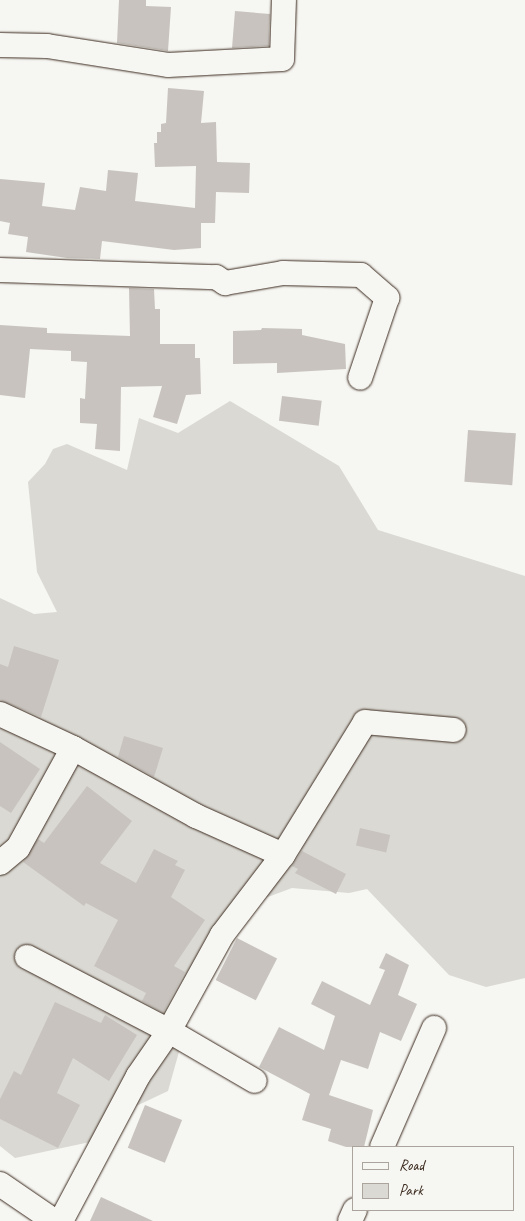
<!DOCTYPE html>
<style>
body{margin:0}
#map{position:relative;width:525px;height:1221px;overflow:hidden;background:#f6f6f2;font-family:Caveat,sans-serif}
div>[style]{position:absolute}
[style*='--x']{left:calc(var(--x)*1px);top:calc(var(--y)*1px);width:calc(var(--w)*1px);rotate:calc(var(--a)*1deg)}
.green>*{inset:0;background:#dad9d3}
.building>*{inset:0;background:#c8c3be;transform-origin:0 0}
.roads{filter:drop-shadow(0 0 1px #3b2a1e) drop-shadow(0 0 1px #3b2a1e)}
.street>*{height:24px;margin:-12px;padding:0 12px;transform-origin:12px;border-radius:12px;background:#f6f6f2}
span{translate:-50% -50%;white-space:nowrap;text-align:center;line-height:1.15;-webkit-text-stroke:4px #f6f6f2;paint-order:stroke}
.legend{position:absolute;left:352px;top:1146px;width:162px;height:65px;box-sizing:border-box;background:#f6f6f2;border:1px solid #aba49d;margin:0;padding:6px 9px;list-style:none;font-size:15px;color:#3b2a1e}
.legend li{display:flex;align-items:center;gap:10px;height:25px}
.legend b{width:25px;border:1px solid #aba49d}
</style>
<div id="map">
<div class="green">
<div style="clip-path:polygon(230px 401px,339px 466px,378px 530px,525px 576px,525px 978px,486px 987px,449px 975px,367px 889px,349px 893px,292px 888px,257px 901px,207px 952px,168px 1091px,134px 1107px,90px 1142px,15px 1158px,0 1146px,0 598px,34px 614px,57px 612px,37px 572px,28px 482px,45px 464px,53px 449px,67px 444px,127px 470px,139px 418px,178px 433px)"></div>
</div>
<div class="building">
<div style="clip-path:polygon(119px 0,146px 0,146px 6px,171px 7px,168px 51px,117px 43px)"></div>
<div style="clip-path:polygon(235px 11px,270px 14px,269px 46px,232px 48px)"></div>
<div style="clip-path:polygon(168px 88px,204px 91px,201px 123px,216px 122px,217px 162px,250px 163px,249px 193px,216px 192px,215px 223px,201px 223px,201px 248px,174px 250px,102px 241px,100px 259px,67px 258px,26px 252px,28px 237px,8px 234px,10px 223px,0 221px,0 179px,45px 183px,42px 206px,75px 210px,80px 187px,106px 191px,108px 170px,138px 173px,135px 201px,195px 208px,196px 166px,155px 167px,154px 143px,157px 143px,157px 132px,161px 132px,161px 124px,166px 123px)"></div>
<div style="clip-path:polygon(129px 288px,154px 289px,155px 309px,160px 309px,160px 344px,195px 344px,195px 358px,200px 358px,201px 394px,186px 395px,177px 424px,153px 417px,162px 386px,121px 387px,120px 451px,95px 449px,97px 424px,80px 423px,80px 398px,85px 399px,87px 362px,71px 361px,71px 351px,30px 349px,25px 398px,0 395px,0 325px,47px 328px,47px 333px,130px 336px)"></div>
<div style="clip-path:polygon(262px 328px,302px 329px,302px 335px,345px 344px,346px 369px,277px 373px,277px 363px,233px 364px,233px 331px,261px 330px)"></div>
<div style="left:282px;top:396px;width:40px;height:25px;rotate:7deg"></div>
<div style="left:468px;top:430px;width:48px;height:52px;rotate:4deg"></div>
<div style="clip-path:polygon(14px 646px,59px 660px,41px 717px,0 700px,0 664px,8px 667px)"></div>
<div style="clip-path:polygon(124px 736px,163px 748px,154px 777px,118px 757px)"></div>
<div style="clip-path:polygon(0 742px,40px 769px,11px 813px,0 806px)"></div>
<div style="clip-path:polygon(87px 786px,132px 821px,100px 863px,136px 883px,154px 849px,178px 861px,175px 865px,185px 870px,171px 897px,205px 920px,174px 966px,185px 972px,163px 1013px,142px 1001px,146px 993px,94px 966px,118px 920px,86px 903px,84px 906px,23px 862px,38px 839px,44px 843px)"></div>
<div style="left:360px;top:828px;width:31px;height:18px;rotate:13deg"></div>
<div style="clip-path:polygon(302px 851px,346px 874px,336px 894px,295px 873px,298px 869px,292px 866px)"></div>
<div style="left:237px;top:938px;width:45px;height:47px;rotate:27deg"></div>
<div style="clip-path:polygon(386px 953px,409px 965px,398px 995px,417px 1004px,401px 1041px,380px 1032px,368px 1069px,341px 1060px,329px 1095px,373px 1110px,364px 1147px,346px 1147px,328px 1141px,331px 1129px,302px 1120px,310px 1094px,259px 1067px,279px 1027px,324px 1050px,335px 1016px,311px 1004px,322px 981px,370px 1005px,385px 970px,379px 968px)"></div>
<div style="clip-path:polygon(55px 1002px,101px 1023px,105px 1015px,137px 1035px,109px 1081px,73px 1058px,57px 1093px,80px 1105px,58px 1148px,0 1119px,0 1099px,14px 1071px,21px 1075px)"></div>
<div style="left:145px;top:1105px;width:40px;height:46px;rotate:22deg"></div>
<div style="clip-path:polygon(101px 1197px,153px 1221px,90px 1221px)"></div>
</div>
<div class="roads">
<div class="street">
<div style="--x:0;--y:45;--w:47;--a:1.2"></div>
<div style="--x:47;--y:46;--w:122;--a:8.9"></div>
<div style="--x:168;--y:65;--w:114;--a:-3"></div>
<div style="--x:282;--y:59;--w:59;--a:-88.1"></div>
<div style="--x:0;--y:270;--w:216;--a:1.9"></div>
<div style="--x:216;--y:277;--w:11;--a:34"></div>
<div style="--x:225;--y:283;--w:59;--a:-9.8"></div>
<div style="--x:283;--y:273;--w:78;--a:1.5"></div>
<div style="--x:361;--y:275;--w:35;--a:41"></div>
<div style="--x:387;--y:298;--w:84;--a:108.6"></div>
<div style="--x:0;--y:714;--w:81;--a:25"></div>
<div style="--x:73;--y:748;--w:141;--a:28.9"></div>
<div style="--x:196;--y:816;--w:95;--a:24.1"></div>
<div style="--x:0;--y:863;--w:23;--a:-40"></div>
<div style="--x:18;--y:848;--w:114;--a:-61.2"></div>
<div style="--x:27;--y:957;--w:160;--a:27.5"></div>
<div style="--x:169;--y:1031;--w:99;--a:30.2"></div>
<div style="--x:382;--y:1147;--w:130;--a:-66.4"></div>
<div style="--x:0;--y:1184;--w:65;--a:34.4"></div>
<div style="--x:61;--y:1221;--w:164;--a:-62"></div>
<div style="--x:138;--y:1076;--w:55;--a:-55.4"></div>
<div style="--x:169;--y:1031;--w:110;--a:-61.1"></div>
<div style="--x:222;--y:935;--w:101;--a:-52.7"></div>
<div style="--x:283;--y:855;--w:156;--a:-58.3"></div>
<div style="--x:365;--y:722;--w:89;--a:5.1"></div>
<div style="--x:350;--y:1221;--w:12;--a:-66"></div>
</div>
</div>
<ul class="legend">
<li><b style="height:6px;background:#f6f6f2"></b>Road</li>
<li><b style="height:14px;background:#dad9d3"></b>Park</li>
</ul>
</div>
